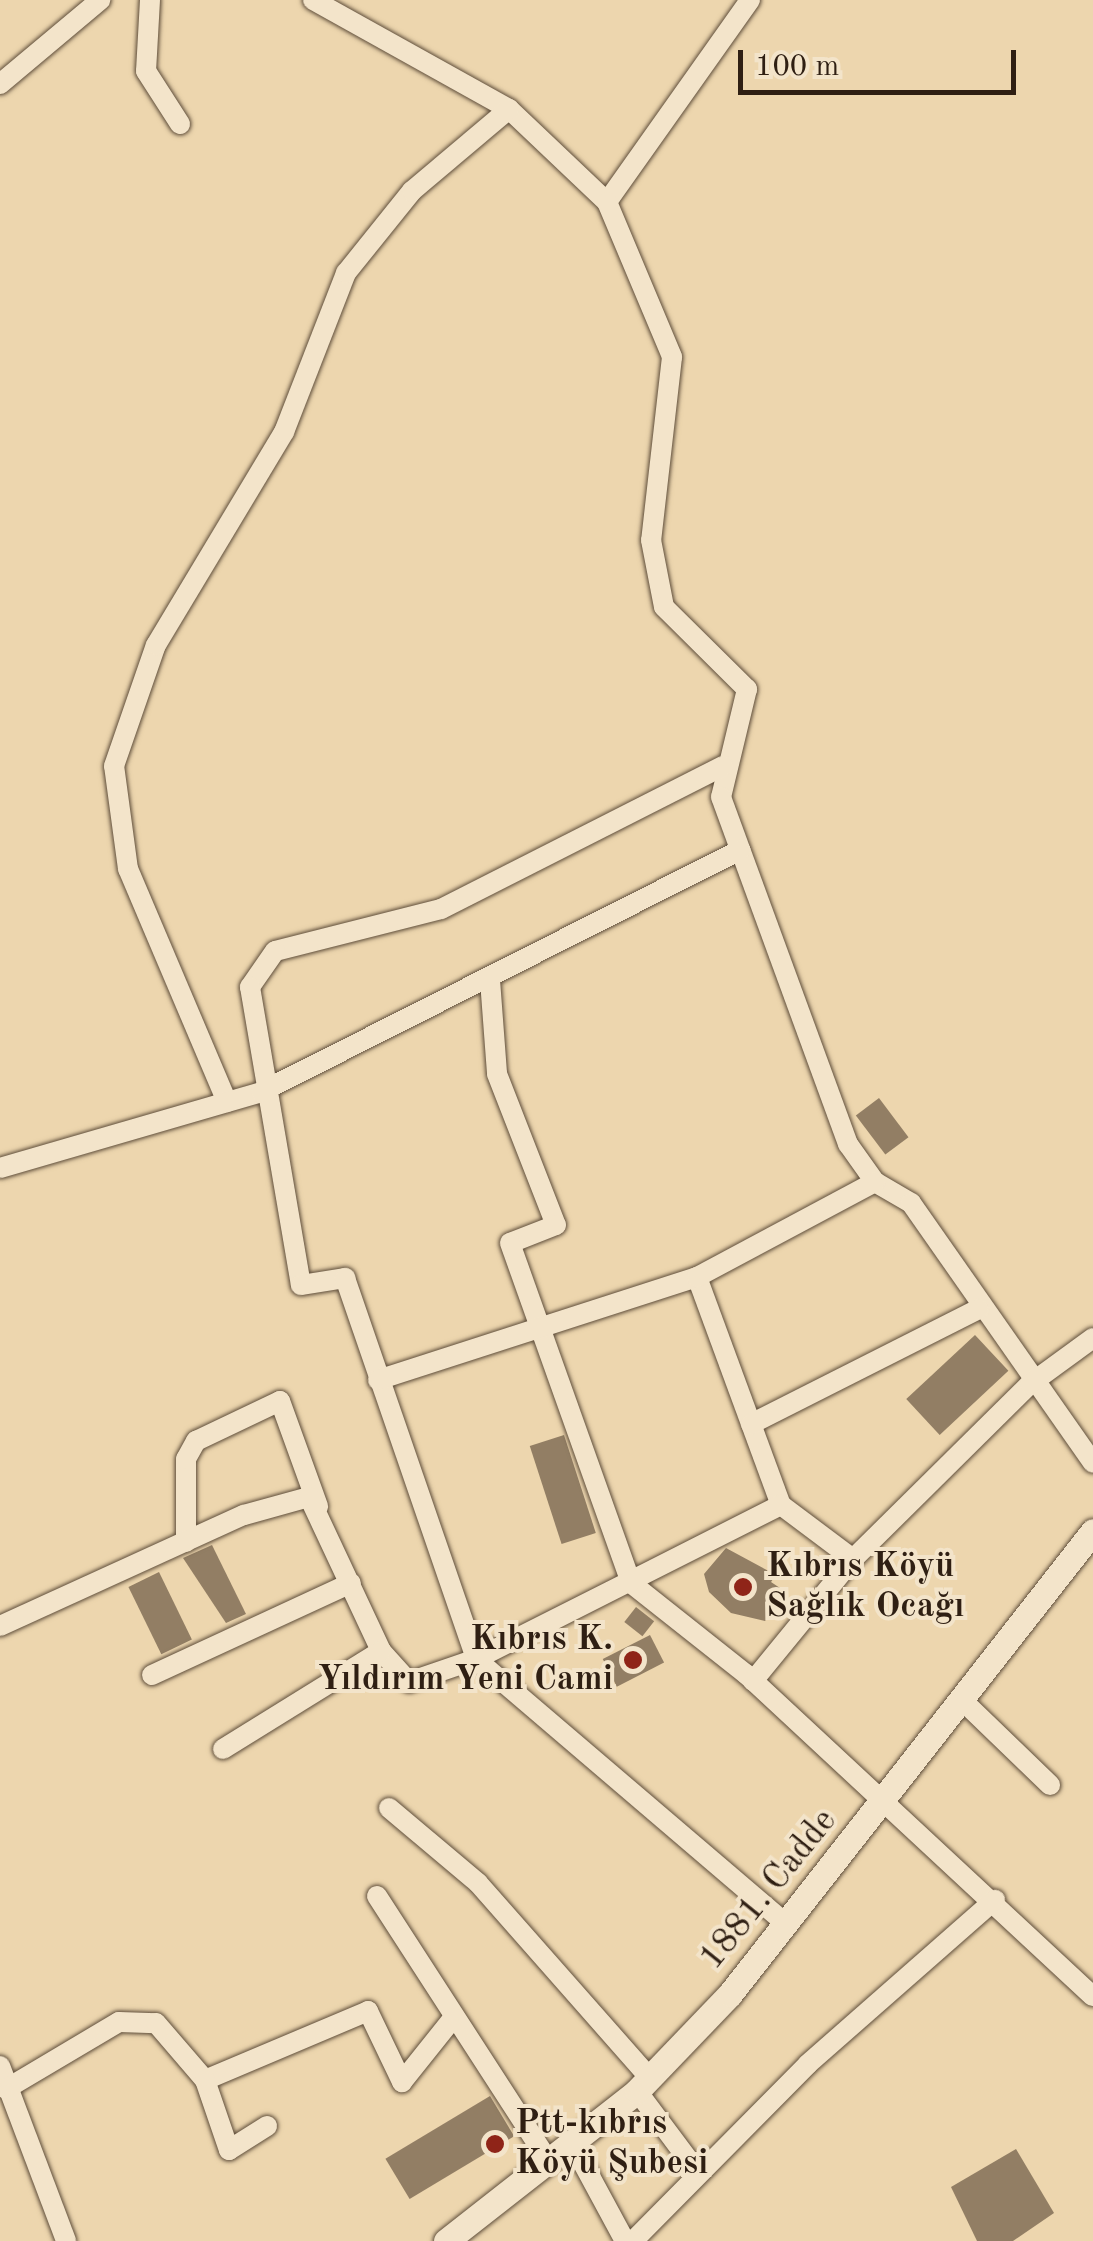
<!DOCTYPE html>
<meta charset="utf-8">
<style>
body{margin:0}
#map{position:relative;width:1093px;height:2241px;overflow:hidden;background:#edd6ae;font-family:"Old Standard TT",serif}
div>[style]{position:absolute}
[style*='--x']{left:calc(var(--x)*1px);top:calc(var(--y)*1px);width:calc(var(--w)*1px);rotate:calc(var(--a)*1deg)}
.building>*{inset:0;background:#927e64;transform-origin:0 0}
.roads{filter:drop-shadow(0 0 2px #5e4d3a) drop-shadow(0 0 2px #5e4d3a)}
.minor>*{height:20px;margin:-10px;padding:0 10px;transform-origin:10px;border-radius:10px;background:#f3e4ca}
.tertiary>*{height:25px;margin:-12.5px;padding:0 12.5px;transform-origin:12.5px;border-radius:12.5px;background:#f3e4ca}
.dots>*{width:28px;height:28px;translate:-50% -50%;box-sizing:border-box;border:5px solid #f3e4ca;border-radius:50%}
span{translate:-50% -50%;white-space:nowrap;text-align:center;line-height:1.15;-webkit-text-stroke:8px #f3e4ca;paint-order:stroke}
.poi-label{font-size:35px;color:#2f1f13;font-weight:700}
.left{translate:0 -50%;text-align:left}
.right{translate:-100% -50%;text-align:right}
.street-label{font-size:35px;color:#2f1f13}
.scale{position:absolute;left:738px;top:50px;width:278px;height:45px;box-sizing:border-box;border:5px solid #2f1f13;border-top:0;padding-left:12px;font-size:30px;line-height:35px;white-space:nowrap;color:#2f1f13;-webkit-text-stroke:8px #f3e4ca;paint-order:stroke}
</style>
<div id="map">
<div class="building">
<div style="left:879px;top:1098px;width:49px;height:29px;rotate:53deg"></div>
<div style="left:975px;top:1335px;width:49px;height:94px;rotate:47deg"></div>
<div style="left:564px;top:1435px;width:103px;height:36px;rotate:72deg"></div>
<div style="clip-path:polygon(212px 1545px,246px 1614px,226px 1623px,183px 1558px)"></div>
<div style="clip-path:polygon(726px 1548px,776px 1575px,771px 1582px,786px 1592px,765px 1621px,731px 1613px,709px 1592px,704px 1574px)"></div>
<div style="left:159px;top:1572px;width:75px;height:34px;rotate:64deg"></div>
<div style="left:636px;top:1607px;width:23px;height:19px;rotate:38deg"></div>
<div style="left:650px;top:1635px;width:31px;height:53px;rotate:63deg"></div>
<div style="left:490px;top:2096px;width:47px;height:122px;rotate:59deg"></div>
<div style="clip-path:polygon(1016px 2149px,1054px 2213px,1013px 2241px,977px 2241px,951px 2187px)"></div>
</div>
<div class="roads">
<div class="minor">
<div style="--x:150;--y:0;--w:71;--a:93.2"></div>
<div style="--x:146;--y:71;--w:63;--a:57.3"></div>
<div style="--x:313;--y:0;--w:224;--a:29.1"></div>
<div style="--x:509;--y:109;--w:135;--a:43.5"></div>
<div style="--x:750;--y:0;--w:247;--a:125.3"></div>
<div style="--x:607;--y:202;--w:168;--a:67.2"></div>
<div style="--x:672;--y:357;--w:184;--a:96.5"></div>
<div style="--x:651;--y:540;--w:68;--a:79"></div>
<div style="--x:664;--y:607;--w:117;--a:44.7"></div>
<div style="--x:747;--y:689;--w:111;--a:103.5"></div>
<div style="--x:721;--y:797;--w:370;--a:69.9"></div>
<div style="--x:848;--y:1144;--w:47;--a:54.6"></div>
<div style="--x:875;--y:1182;--w:42;--a:30.3"></div>
<div style="--x:911;--y:1203;--w:317;--a:55"></div>
<div style="--x:0;--y:84;--w:131;--a:-40"></div>
<div style="--x:723;--y:766;--w:316;--a:153.1"></div>
<div style="--x:441;--y:909;--w:171;--a:165.8"></div>
<div style="--x:275;--y:951;--w:44;--a:124.8"></div>
<div style="--x:250;--y:987;--w:302;--a:80.3"></div>
<div style="--x:301;--y:1285;--w:45;--a:-9"></div>
<div style="--x:345;--y:1278;--w:403;--a:71"></div>
<div style="--x:476;--y:1659;--w:409;--a:40.5"></div>
<div style="--x:490;--y:980;--w:94;--a:85.7"></div>
<div style="--x:497;--y:1074;--w:162;--a:68.7"></div>
<div style="--x:556;--y:1225;--w:49;--a:158.6"></div>
<div style="--x:510;--y:1243;--w:361;--a:70.4"></div>
<div style="--x:631;--y:1583;--w:147;--a:38.4"></div>
<div style="--x:746;--y:1674;--w:473;--a:42.9"></div>
<div style="--x:227;--y:1102;--w:253;--a:-113"></div>
<div style="--x:128;--y:869;--w:104;--a:-97.7"></div>
<div style="--x:114;--y:766;--w:128;--a:-70.9"></div>
<div style="--x:156;--y:645;--w:249;--a:-59"></div>
<div style="--x:284;--y:432;--w:171;--a:-68.7"></div>
<div style="--x:346;--y:273;--w:105;--a:-51.2"></div>
<div style="--x:412;--y:191;--w:127;--a:-40.2"></div>
<div style="--x:0;--y:1168;--w:272;--a:-16.2"></div>
<div style="--x:261;--y:1092;--w:537;--a:-26.8"></div>
<div style="--x:697;--y:1277;--w:243;--a:69.8"></div>
<div style="--x:781;--y:1505;--w:90;--a:36.9"></div>
<div style="--x:378;--y:1380;--w:335;--a:-17.9"></div>
<div style="--x:697;--y:1277;--w:202;--a:-28.1"></div>
<div style="--x:751;--y:1424;--w:255;--a:-26.8"></div>
<div style="--x:186;--y:1542;--w:83;--a:-90"></div>
<div style="--x:186;--y:1459;--w:21;--a:-61"></div>
<div style="--x:196;--y:1441;--w:93;--a:-25.5"></div>
<div style="--x:280;--y:1401;--w:112;--a:70.1"></div>
<div style="--x:0;--y:1626;--w:268;--a:-24.5"></div>
<div style="--x:244;--y:1515;--w:67;--a:-15.5"></div>
<div style="--x:309;--y:1497;--w:170;--a:64.9"></div>
<div style="--x:381;--y:1651;--w:42;--a:47.9"></div>
<div style="--x:409;--y:1682;--w:71;--a:-18.9"></div>
<div style="--x:476;--y:1659;--w:342;--a:-26.8"></div>
<div style="--x:152;--y:1675;--w:219;--a:-24.8"></div>
<div style="--x:753;--y:1681;--w:158;--a:-50.7"></div>
<div style="--x:853;--y:1559;--w:249;--a:-44.7"></div>
<div style="--x:1030;--y:1384;--w:78;--a:-36.1"></div>
<div style="--x:963;--y:1701;--w:121;--a:44"></div>
<div style="--x:223;--y:1749;--w:186;--a:-31.8"></div>
<div style="--x:389;--y:1808;--w:116;--a:40.1"></div>
<div style="--x:478;--y:1883;--w:260;--a:48.6"></div>
<div style="--x:377;--y:1896;--w:317;--a:57.1"></div>
<div style="--x:0;--y:2066;--w:187;--a:69.3"></div>
<div style="--x:205;--y:2080;--w:177;--a:-22.9"></div>
<div style="--x:368;--y:2011;--w:79;--a:64.4"></div>
<div style="--x:402;--y:2082;--w:82;--a:-51.4"></div>
<div style="--x:6;--y:2089;--w:131;--a:-30.7"></div>
<div style="--x:119;--y:2022;--w:37;--a:2"></div>
<div style="--x:156;--y:2023;--w:75;--a:49.3"></div>
<div style="--x:205;--y:2080;--w:74;--a:71.1"></div>
<div style="--x:229;--y:2150;--w:45;--a:-32.3"></div>
<div style="--x:637;--y:2091;--w:99;--a:53.2"></div>
<div style="--x:572;--y:2143;--w:111;--a:61.6"></div>
<div style="--x:633;--y:2241;--w:249;--a:-45.3"></div>
<div style="--x:808;--y:2064;--w:249;--a:-41.3"></div>
</div>
<div class="tertiary">
<div style="--x:446;--y:2241;--w:243;--a:-38.1"></div>
<div style="--x:637;--y:2091;--w:134;--a:-46.2"></div>
<div style="--x:730;--y:1994;--w:588;--a:-51.9"></div>
</div>
</div>
<div class="dots">
<div style="left:743px;top:1587px;background:#8f2418"></div>
<div style="left:633px;top:1660px;background:#8f2418"></div>
<div style="left:495px;top:2144px;background:#8f2418"></div>
</div>
<div class="poi-label">
<span class="left" style="left:766px;top:1587px">Kıbrıs Köyü<br>Sağlık Ocağı</span>
<span class="right" style="left:613px;top:1660px">Kıbrıs K.<br>Yıldırım Yeni Cami</span>
<span class="left" style="left:515px;top:2144px">Ptt-kıbrıs<br>Köyü Şubesi</span>
</div>
<div class="street-label">
<span style="left:769px;top:1890px;rotate:-51deg">1881. Cadde</span>
</div>
<div class="scale">100 m</div>
</div>
